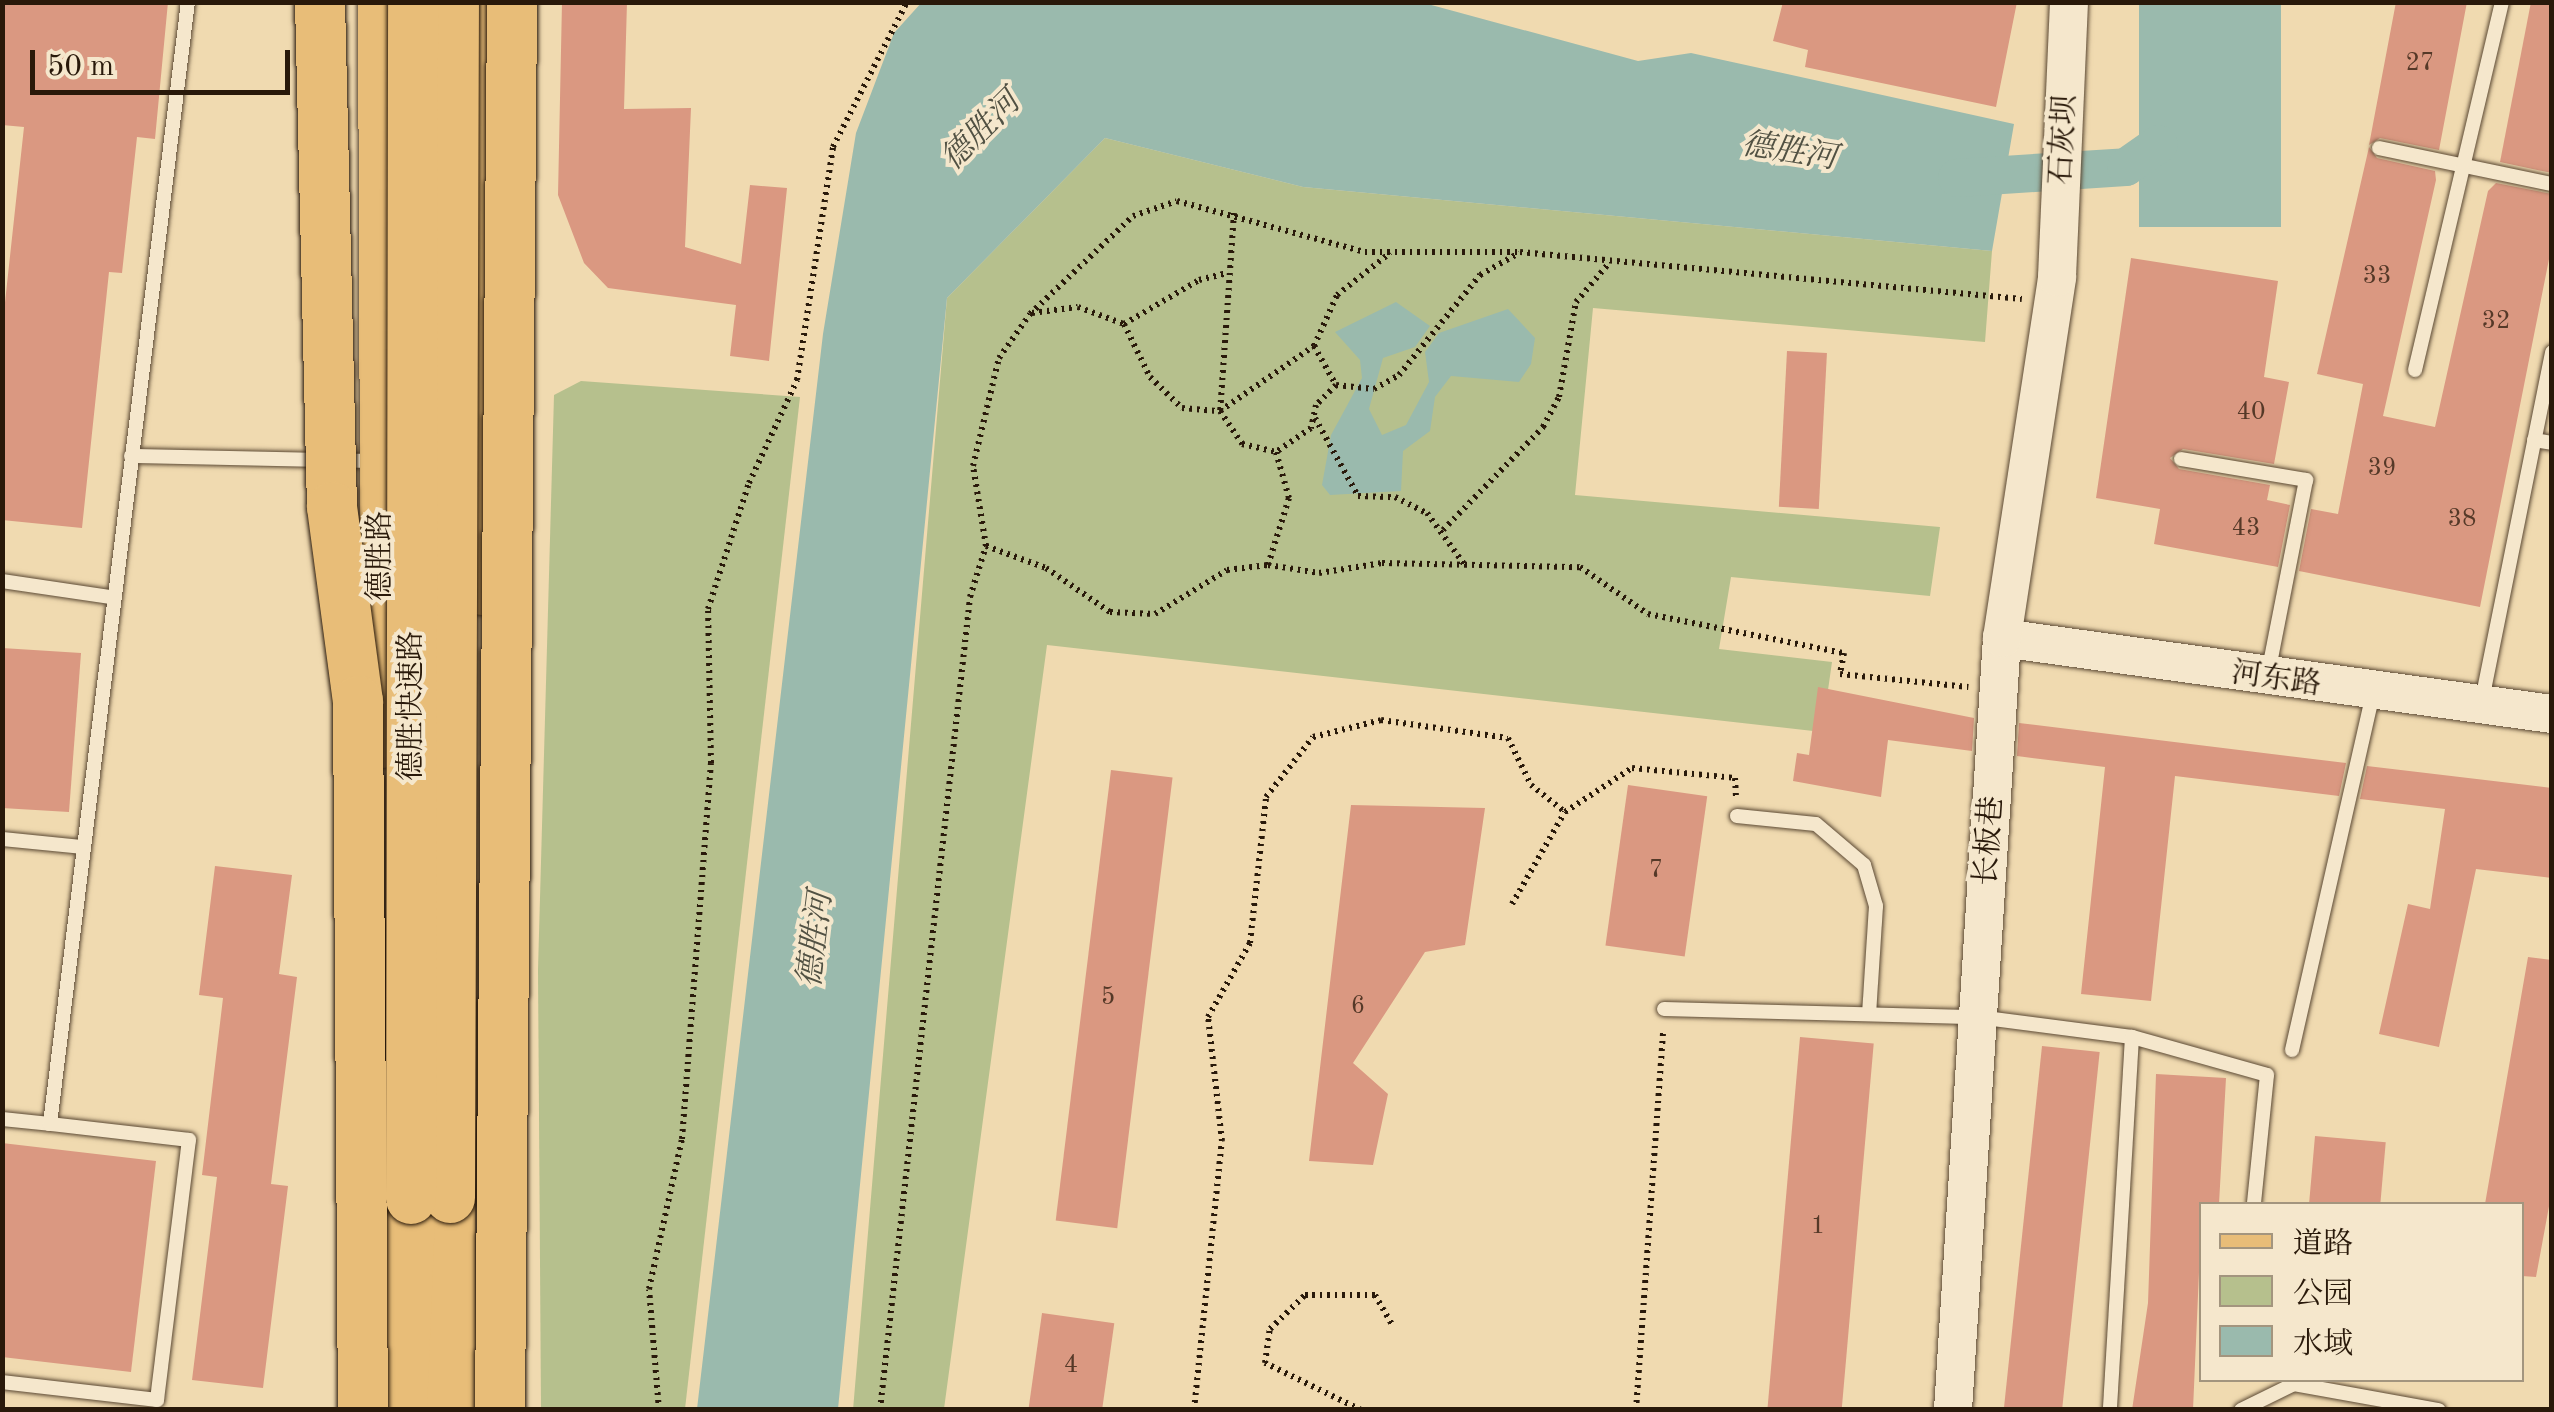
<!DOCTYPE html>
<meta charset="utf-8">
<style>
body{margin:0}
#map{position:relative;width:2554px;height:1412px;overflow:hidden;background:#f0dab0;font-family:"Old Standard TT","Noto Serif SC",serif}
div>[style]{position:absolute}
[style*='--x']{left:calc(var(--x)*1px);top:calc(var(--y)*1px);width:calc(var(--w)*1px);rotate:calc(var(--a)*1deg)}
.green>*{inset:0;background:#b6c08d}
.water>*{inset:0;background:#9abaad;transform-origin:0 0}
.canal>*{height:38px;margin:-19px;padding:0 19px;transform-origin:19px;border-radius:19px;background:#9abaad}
.building>*{inset:0;background:#da9881;transform-origin:0 0}
.path>*{height:6px;margin-top:-3px;transform-origin:0;background:repeating-linear-gradient(90deg,#29190a 0 2.5px,transparent 0 7.5px)}
.roads{filter:drop-shadow(0 0 2px #5b4934) drop-shadow(0 0 2px #5b4934)}
.lane>*{height:14px;margin:-7px;padding:0 7px;transform-origin:7px;border-radius:7px;background:#f5e7cc}
.secondary>*{height:38px;margin:-19px;padding:0 19px;transform-origin:19px;border-radius:19px;background:#f5e7cc}
.primary>*{height:42px;margin:-21px;padding:0 21px;transform-origin:21px;border-radius:21px;background:#e8bd78}
.highway>*{height:50px;margin:-25px;padding:0 25px;transform-origin:25px;border-radius:25px;background:#e8bd78}
.bridges{filter:drop-shadow(0 0 2px #29190a) drop-shadow(0 0 2px #29190a)}
.highway-bridge>*{height:50px;margin:-25px;padding:0 25px;transform-origin:25px;border-radius:25px;background:#e8bd78}
span{translate:-50% -50%;white-space:nowrap;text-align:center;line-height:1.15;-webkit-text-stroke:8px #f5e7cc;paint-order:stroke}
.number-label{font-size:25px;color:#553928}
.number-label span{-webkit-text-stroke-width:0}
.street-label{font-size:30px;color:#29190a}
.water-label{font-size:32px;color:#515143;font-style:italic}
.frame{position:absolute;inset:0;border:5px solid #29190a;pointer-events:none}
.legend{position:absolute;left:2199px;top:1202px;width:325px;height:180px;box-sizing:border-box;background:#f5e7cc;border:2px solid #a3957e;margin:0;padding:12px 18px;list-style:none;font-size:30px;color:#29190a}
.legend li{display:flex;align-items:center;gap:20px;height:50px}
.legend b{width:50px;border:2px solid #a3957e}
.scale{position:absolute;left:30px;top:50px;width:260px;height:45px;box-sizing:border-box;border:5px solid #29190a;border-top:0;padding-left:12px;font-size:30px;line-height:35px;white-space:nowrap;color:#29190a;-webkit-text-stroke:8px #f5e7cc;paint-order:stroke}
</style>
<div id="map">
<div class="green">
<div style="clip-path:polygon(1105px 138px,1303px 187px,1992px 251px,1985px 342px,1593px 308px,1575px 495px,1940px 527px,1930px 596px,1731px 577px,1719px 649px,1832px 662px,1822px 732px,1047px 645px,944px 1409px,853px 1410px,947px 298px)"></div>
<div style="clip-path:polygon(581px 381px,800px 397px,685px 1409px,541px 1409px,538px 970px,554px 395px)"></div>
</div>
<div class="water">
<div style="clip-path:polygon(922px 2px,1424px 3px,1638px 61px,1691px 53px,2014px 124px,1992px 251px,1303px 187px,1105px 138px,947px 298px,838px 1409px,697px 1409px,823px 334px,856px 133px,894px 33px)"></div>
<div style="left:2139px;top:3px;width:142px;height:224px"></div>
<div style="clip-path:polygon(1396px 302px,1430px 326px,1415px 347px,1383px 358px,1369px 409px,1382px 435px,1406px 425px,1429px 382px,1425px 352px,1439px 333px,1508px 309px,1535px 338px,1531px 364px,1519px 382px,1451px 376px,1435px 397px,1430px 431px,1403px 451px,1401px 491px,1330px 495px,1322px 485px,1331px 435px,1362px 378px,1360px 360px,1335px 332px)"></div>
</div>
<div class="canal">
<div style="--x:1957;--y:178;--w:169;--a:-3.7"></div>
<div style="--x:2126;--y:167;--w:40;--a:-34.9"></div>
</div>
<div class="building">
<div style="clip-path:polygon(2px 2px,168px 2px,155px 139px,137px 137px,122px 273px,109px 272px,82px 528px,2px 520px,2px 330px,24px 127px,2px 125px)"></div>
<div style="clip-path:polygon(562px 2px,627px 2px,624px 109px,691px 108px,685px 247px,741px 264px,750px 185px,787px 188px,769px 361px,730px 356px,736px 305px,608px 288px,584px 263px,558px 195px)"></div>
<div style="clip-path:polygon(1783px 2px,2017px 2px,1996px 107px,1805px 67px,1808px 50px,1773px 41px)"></div>
<div style="clip-path:polygon(2396px 2px,2467px 2px,2439px 150px,2380px 138px,2369px 145px)"></div>
<div style="clip-path:polygon(2531px 2px,2552px 2px,2552px 173px,2500px 162px)"></div>
<div style="clip-path:polygon(2369px 147px,2377px 158px,2435px 171px,2436px 180px,2383px 416px,2435px 427px,2488px 191px,2496px 183px,2552px 194px,2552px 244px,2480px 607px,2299px 571px,2311px 509px,2338px 514px,2363px 384px,2317px 374px)"></div>
<div style="clip-path:polygon(2131px 258px,2278px 281px,2264px 377px,2289px 382px,2274px 464px,2183px 449px,2170px 458px,2179px 469px,2270px 485px,2267px 500px,2290px 505px,2278px 567px,2154px 544px,2160px 509px,2096px 498px)"></div>
<div style="left:1787px;top:351px;width:40px;height:156px;rotate:3deg"></div>
<div style="clip-path:polygon(2px 648px,81px 653px,69px 812px,2px 808px)"></div>
<div style="clip-path:polygon(1818px 687px,1974px 718px,1972px 751px,1888px 740px,1881px 797px,1793px 781px,1797px 753px,1809px 755px)"></div>
<div style="clip-path:polygon(2019px 723px,2346px 763px,2339px 796px,2175px 776px,2151px 1001px,2081px 994px,2105px 767px,2017px 756px)"></div>
<div style="clip-path:polygon(2367px 766px,2552px 788px,2552px 878px,2476px 869px,2439px 1047px,2379px 1034px,2408px 904px,2430px 909px,2445px 809px,2360px 799px)"></div>
<div style="left:1111px;top:770px;width:62px;height:454px;rotate:7deg"></div>
<div style="left:1628px;top:785px;width:80px;height:162px;rotate:8deg"></div>
<div style="clip-path:polygon(1351px 805px,1485px 808px,1465px 945px,1425px 952px,1353px 1063px,1388px 1094px,1373px 1165px,1309px 1161px)"></div>
<div style="clip-path:polygon(215px 866px,292px 875px,279px 974px,297px 977px,271px 1184px,288px 1186px,263px 1388px,192px 1380px,217px 1177px,202px 1175px,223px 998px,199px 995px)"></div>
<div style="clip-path:polygon(2528px 957px,2552px 960px,2552px 1190px,2536px 1277px,2522px 1276px,2522px 1204px,2485px 1204px)"></div>
<div style="left:1800px;top:1037px;width:74px;height:375px;rotate:5deg"></div>
<div style="left:2042px;top:1046px;width:58px;height:365px;rotate:6deg"></div>
<div style="clip-path:polygon(2156px 1074px,2226px 1078px,2219px 1204px,2202px 1204px,2193px 1410px,2132px 1410px,2148px 1303px)"></div>
<div style="left:2315px;top:1136px;width:71px;height:68px;rotate:5deg"></div>
<div style="clip-path:polygon(2px 1143px,156px 1161px,131px 1372px,2px 1357px)"></div>
<div style="left:1042px;top:1313px;width:73px;height:98px;rotate:8deg"></div>
</div>
<div class="path">
<div style="--x:1234;--y:213;--w:198;--a:94"></div>
<div style="--x:1220;--y:411;--w:40;--a:56"></div>
<div style="--x:1242;--y:444;--w:35;--a:13"></div>
<div style="--x:1032;--y:313;--w:46;--a:-7.4"></div>
<div style="--x:1078;--y:307;--w:49;--a:20.3"></div>
<div style="--x:1124;--y:324;--w:87;--a:-30.4"></div>
<div style="--x:1199;--y:280;--w:30;--a:-14"></div>
<div style="--x:1124;--y:324;--w:59;--a:63.9"></div>
<div style="--x:1150;--y:377;--w:45;--a:44.1"></div>
<div style="--x:1182;--y:408;--w:38;--a:5"></div>
<div style="--x:1220;--y:411;--w:114;--a:-34.7"></div>
<div style="--x:1314;--y:346;--w:45;--a:60.6"></div>
<div style="--x:1336;--y:385;--w:28;--a:135"></div>
<div style="--x:1316;--y:405;--w:24;--a:102"></div>
<div style="--x:1311;--y:428;--w:42;--a:145.6"></div>
<div style="--x:1314;--y:346;--w:56;--a:-65.7"></div>
<div style="--x:1337;--y:295;--w:68;--a:-38.4"></div>
<div style="--x:1336;--y:385;--w:38;--a:6"></div>
<div style="--x:1374;--y:389;--w:29;--a:-29"></div>
<div style="--x:1399;--y:375;--w:129;--a:-51"></div>
<div style="--x:1480;--y:275;--w:45;--a:-29.4"></div>
<div style="--x:1315;--y:418;--w:89;--a:61.1"></div>
<div style="--x:1358;--y:496;--w:37;--a:2"></div>
<div style="--x:1395;--y:497;--w:36;--a:27"></div>
<div style="--x:1427;--y:513;--w:63;--a:54"></div>
<div style="--x:1443;--y:530;--w:144;--a:-45.8"></div>
<div style="--x:1543;--y:427;--w:34;--a:-62"></div>
<div style="--x:1559;--y:397;--w:97;--a:-79.9"></div>
<div style="--x:1576;--y:302;--w:52;--a:-49.6"></div>
<div style="--x:986;--y:546;--w:64;--a:20.1"></div>
<div style="--x:1046;--y:568;--w:78;--a:34.5"></div>
<div style="--x:1110;--y:612;--w:45;--a:2.5"></div>
<div style="--x:1155;--y:614;--w:84;--a:-31.4"></div>
<div style="--x:1227;--y:570;--w:41;--a:-7"></div>
<div style="--x:1268;--y:565;--w:52;--a:8.9"></div>
<div style="--x:1319;--y:573;--w:64;--a:-9"></div>
<div style="--x:1382;--y:563;--w:198;--a:1.2"></div>
<div style="--x:1580;--y:567;--w:83;--a:34.7"></div>
<div style="--x:1648;--y:614;--w:200;--a:11.3"></div>
<div style="--x:1844;--y:653;--w:21;--a:101"></div>
<div style="--x:1840;--y:674;--w:129;--a:5.8"></div>
<div style="--x:1268;--y:565;--w:70;--a:-72.6"></div>
<div style="--x:1289;--y:498;--w:48;--a:-105.8"></div>
<div style="--x:1512;--y:904;--w:106;--a:-60.1"></div>
<div style="--x:1565;--y:812;--w:80;--a:-33.3"></div>
<div style="--x:1632;--y:768;--w:103;--a:5.5"></div>
<div style="--x:1735;--y:778;--w:18;--a:87"></div>
<div style="--x:659;--y:1410;--w:121;--a:-94.7"></div>
<div style="--x:649;--y:1289;--w:154;--a:-77.6"></div>
<div style="--x:682;--y:1139;--w:377;--a:-85.6"></div>
<div style="--x:711;--y:763;--w:154;--a:-91.1"></div>
<div style="--x:708;--y:609;--w:133;--a:-72"></div>
<div style="--x:749;--y:483;--w:114;--a:-65"></div>
<div style="--x:797;--y:380;--w:236;--a:-81.2"></div>
<div style="--x:833;--y:147;--w:163;--a:-63"></div>
<div style="--x:880;--y:1410;--w:818;--a:-83.68"></div>
<div style="--x:970;--y:597;--w:53;--a:-72.6"></div>
<div style="--x:986;--y:546;--w:81;--a:-99.2"></div>
<div style="--x:973;--y:466;--w:111;--a:-76.5"></div>
<div style="--x:999;--y:358;--w:54;--a:-54.8"></div>
<div style="--x:1030;--y:314;--w:142;--a:-43.6"></div>
<div style="--x:1133;--y:216;--w:46;--a:-18.8"></div>
<div style="--x:1177;--y:201;--w:195;--a:15.2"></div>
<div style="--x:1365;--y:252;--w:155;--a:0"></div>
<div style="--x:1520;--y:252;--w:504;--a:5.35"></div>
<div style="--x:1194;--y:1410;--w:270;--a:-84.1"></div>
<div style="--x:1222;--y:1141;--w:125;--a:-96.4"></div>
<div style="--x:1208;--y:1017;--w:85;--a:-60.4"></div>
<div style="--x:1250;--y:943;--w:147;--a:-83.7"></div>
<div style="--x:1266;--y:797;--w:76;--a:-51.9"></div>
<div style="--x:1313;--y:737;--w:70;--a:-14"></div>
<div style="--x:1381;--y:720;--w:128;--a:8.1"></div>
<div style="--x:1508;--y:738;--w:52;--a:63.9"></div>
<div style="--x:1531;--y:785;--w:43;--a:38.5"></div>
<div style="--x:1361;--y:1410;--w:107;--a:-153.9"></div>
<div style="--x:1265;--y:1363;--w:34;--a:-82"></div>
<div style="--x:1270;--y:1329;--w:49;--a:-44.2"></div>
<div style="--x:1305;--y:1295;--w:70;--a:0"></div>
<div style="--x:1375;--y:1295;--w:34;--a:60"></div>
<div style="--x:1636;--y:1410;--w:379;--a:-85.9"></div>
</div>
<div class="roads">
<div class="lane">
<div style="--x:2379;--y:148;--w:177;--a:11.8"></div>
<div style="--x:2415;--y:370;--w:378;--a:-76.7"></div>
<div style="--x:2534;--y:440;--w:18;--a:9"></div>
<div style="--x:131;--y:456;--w:244;--a:1.2"></div>
<div style="--x:2181;--y:459;--w:127;--a:9.5"></div>
<div style="--x:2306;--y:480;--w:197;--a:101.1"></div>
<div style="--x:2;--y:581;--w:110;--a:8.4"></div>
<div style="--x:2482;--y:700;--w:355;--a:-78.6"></div>
<div style="--x:1737;--y:816;--w:79;--a:5.8"></div>
<div style="--x:1816;--y:824;--w:63;--a:40.5"></div>
<div style="--x:1864;--y:865;--w:43;--a:73.7"></div>
<div style="--x:1876;--y:906;--w:108;--a:93.7"></div>
<div style="--x:2;--y:839;--w:80;--a:5.7"></div>
<div style="--x:1664;--y:1009;--w:314;--a:1.5"></div>
<div style="--x:1978;--y:1017;--w:155;--a:7.4"></div>
<div style="--x:2132;--y:1037;--w:374;--a:93.4"></div>
<div style="--x:2132;--y:1037;--w:140;--a:15.7"></div>
<div style="--x:2267;--y:1075;--w:130;--a:95.8"></div>
<div style="--x:2292;--y:1050;--w:366;--a:-77.2"></div>
<div style="--x:2;--y:1119;--w:48;--a:5.9"></div>
<div style="--x:50;--y:1124;--w:1130;--a:-82.99"></div>
<div style="--x:2;--y:1382;--w:156;--a:6.6"></div>
<div style="--x:157;--y:1400;--w:262;--a:-83"></div>
<div style="--x:189;--y:1140;--w:140;--a:-173.4"></div>
<div style="--x:2241;--y:1410;--w:59;--a:-26.1"></div>
<div style="--x:2294;--y:1384;--w:147;--a:10.2"></div>
</div>
<div class="secondary">
<div style="--x:2002;--y:638;--w:555;--a:7.87"></div>
<div style="--x:1953;--y:1410;--w:774;--a:-86.37"></div>
<div style="--x:2002;--y:638;--w:365;--a:-81.3"></div>
<div style="--x:2057;--y:277;--w:275;--a:-87.5"></div>
</div>
<div class="primary">
<div style="--x:379;--y:2;--w:745;--a:89.77"></div>
<div style="--x:482;--y:594;--w:592;--a:-89.9"></div>
</div>
<div class="highway">
<div style="--x:450;--y:1198;--w:212;--a:89.7"></div>
<div style="--x:402;--y:1410;--w:211;--a:-87.6"></div>
</div>
</div>
<div class="bridges">
<div class="highway-bridge">
<div style="--x:320;--y:2;--w:505;--a:88.64"></div>
<div style="--x:332;--y:507;--w:196;--a:82.4"></div>
<div style="--x:358;--y:701;--w:709;--a:89.6"></div>
<div style="--x:450;--y:1198;--w:1196;--a:-89.81"></div>
<div style="--x:411;--y:1199;--w:1197;--a:-89.9"></div>
<div style="--x:500;--y:1410;--w:1408;--a:-89.51"></div>
</div>
</div>
<div class="number-label">
<span style="left:2420px;top:64px">27</span>
<span style="left:2377px;top:277px">33</span>
<span style="left:2496px;top:322px">32</span>
<span style="left:2251px;top:413px">40</span>
<span style="left:2382px;top:469px">39</span>
<span style="left:2462px;top:520px">38</span>
<span style="left:2246px;top:529px">43</span>
<span style="left:1656px;top:871px">7</span>
<span style="left:1108px;top:998px">5</span>
<span style="left:1358px;top:1007px">6</span>
<span style="left:1818px;top:1227px">1</span>
<span style="left:1071px;top:1366px">4</span>
</div>
<div class="street-label">
<span style="left:2064px;top:140px;rotate:-87deg">石灰坝</span>
<span style="left:381px;top:556px;rotate:-90deg">德胜路</span>
<span style="left:2276px;top:680px;rotate:8deg">河东路</span>
<span style="left:412px;top:706px;rotate:-90deg">德胜快速路</span>
<span style="left:1990px;top:841px;rotate:-86deg">长板巷</span>
</div>
<div class="water-label">
<span style="left:982px;top:132px;rotate:-45deg">德胜河</span>
<span style="left:1789px;top:153px;rotate:9deg">德胜河</span>
<span style="left:817px;top:940px;rotate:-83deg">德胜河</span>
</div>
<div class="frame"></div>
<ul class="legend">
<li><b style="height:12px;background:#e8bd78"></b>道路</li>
<li><b style="height:28px;background:#b6c08d"></b>公园</li>
<li><b style="height:28px;background:#9abaad"></b>水域</li>
</ul>
<div class="scale">50 m</div>
</div>
